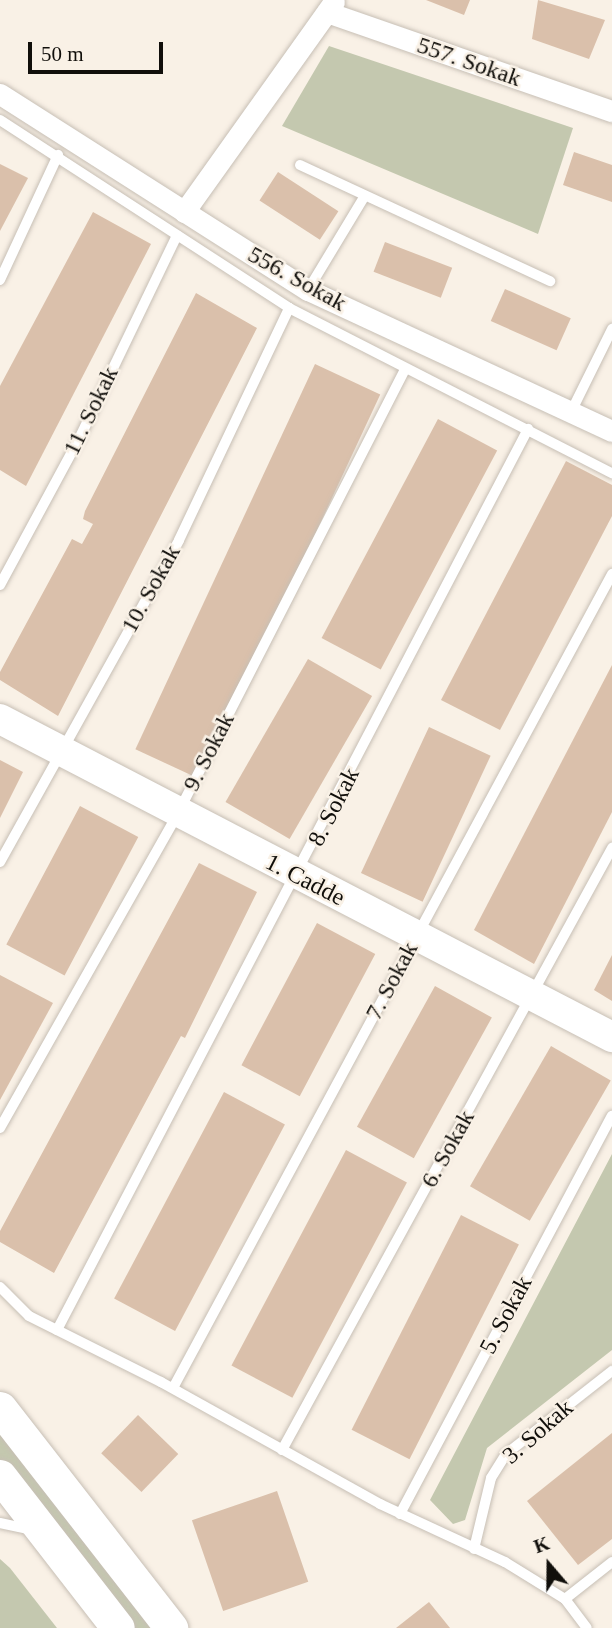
<!DOCTYPE html>
<style>
body{margin:0}
#map{position:relative;width:612px;height:1628px;overflow:hidden;background:#f9f1e6;font-family:"Times New Roman",serif}
div>[style]{position:absolute}
[style*='--x']{left:calc(var(--x)*1px);top:calc(var(--y)*1px);width:calc(var(--w)*1px);rotate:calc(var(--a)*1deg)}
.green>*{inset:0;background:#c4c8af;transform-origin:0 0}
.building>*{inset:0;background:#dac0ab;transform-origin:0 0}
.roads{filter:drop-shadow(0 0 2px #c7bfb5) drop-shadow(0 0 2px #c7bfb5)}
.lane>*{height:10px;margin:-5px;padding:0 5px;transform-origin:5px;border-radius:5px;background:#fff}
.street>*{height:21px;margin:-10.5px;padding:0 10.5px;transform-origin:10.5px;border-radius:10.5px;background:#fff}
.secondary>*{height:30px;margin:-15px;padding:0 15px;transform-origin:15px;border-radius:15px;background:#fff}
.primary>*{height:33px;margin:-16.5px;padding:0 16.5px;transform-origin:16.5px;border-radius:16.5px;background:#fff}
span{translate:-50% -50%;white-space:nowrap;text-align:center;line-height:1.15;-webkit-text-stroke:5px #f9f1e6;paint-order:stroke}
.street-label{font-size:24px;color:#110f0b}
.north{position:absolute;left:514px;top:1530px;width:70px;height:70px;-webkit-text-stroke:5px #f9f1e6;paint-order:stroke;rotate:340deg;font-size:19px;font-weight:700;line-height:28px;text-align:center;color:#110f0b}
.north::after{content:'';display:block;margin:auto;width:24px;height:32px;background:#110f0b;clip-path:polygon(50% 0,100% 100%,50% 72%,0 100%)}
.scale{position:absolute;left:28px;top:42px;width:135px;height:32px;box-sizing:border-box;border:4px solid #110f0b;border-top:0;padding-left:9px;font-size:21px;line-height:24px;white-space:nowrap;color:#110f0b;-webkit-text-stroke:5px #f9f1e6;paint-order:stroke}
</style>
<div id="map">
<div class="green">
<div style="clip-path:polygon(329px 46px,573px 128px,538px 234px,282px 126px)"></div>
<div style="clip-path:polygon(612px 1154px,612px 1350px,487px 1448px,465px 1520px,453px 1524px,430px 1500px)"></div>
<div style="left:0;top:1430px;width:251px;height:24px;rotate:52deg"></div>
<div style="clip-path:polygon(0 1559px,10px 1568px,57px 1628px,0 1628px)"></div>
</div>
<div class="building">
<div style="clip-path:polygon(426px 0,470px 0,464px 15px)"></div>
<div style="clip-path:polygon(538px 0,605px 20px,589px 59px,532px 39px)"></div>
<div style="clip-path:polygon(574px 152px,612px 165px,612px 202px,563px 185px)"></div>
<div style="clip-path:polygon(0 164px,28px 178px,0 231px)"></div>
<div style="left:278px;top:172px;width:72px;height:34px;rotate:33deg"></div>
<div style="clip-path:polygon(93px 212px,151px 244px,26px 486px,0 470px,0 386px)"></div>
<div style="left:385px;top:242px;width:72px;height:32px;rotate:21deg"></div>
<div style="left:505px;top:289px;width:72px;height:35px;rotate:24deg"></div>
<div style="clip-path:polygon(196px 293px,257px 328px,58px 716px,0 680px,0 672px,72px 539px,82px 544px,93px 524px,83px 519px,85px 511px)"></div>
<div style="left:315px;top:364px;width:72px;height:425px;rotate:25deg"></div>
<div style="left:438px;top:419px;width:67px;height:248px;rotate:28deg"></div>
<div style="clip-path:polygon(566px 461px,612px 485px,612px 516px,500px 730px,441px 700px)"></div>
<div style="left:308px;top:659px;width:74px;height:165px;rotate:30deg"></div>
<div style="clip-path:polygon(612px 665px,612px 812px,534px 964px,474px 930px)"></div>
<div style="left:429px;top:727px;width:68px;height:161px;rotate:25deg"></div>
<div style="clip-path:polygon(0 760px,23px 772px,0 818px)"></div>
<div style="left:80px;top:806px;width:66px;height:157px;rotate:28deg"></div>
<div style="clip-path:polygon(199px 863px,257px 892px,185px 1038px,181px 1036px,54px 1273px,0 1242px,0 1231px)"></div>
<div style="left:317px;top:923px;width:66px;height:161px;rotate:28deg"></div>
<div style="clip-path:polygon(612px 955px,612px 1001px,594px 990px)"></div>
<div style="clip-path:polygon(0 975px,53px 1003px,0 1100px)"></div>
<div style="left:435px;top:986px;width:65px;height:161px;rotate:29deg"></div>
<div style="left:551px;top:1046px;width:69px;height:162px;rotate:30deg"></div>
<div style="left:224px;top:1092px;width:69px;height:234px;rotate:28deg"></div>
<div style="left:346px;top:1150px;width:69px;height:244px;rotate:28deg"></div>
<div style="left:461px;top:1215px;width:65px;height:241px;rotate:27deg"></div>
<div style="left:138px;top:1415px;width:56px;height:53px;rotate:44deg"></div>
<div style="clip-path:polygon(612px 1433px,612px 1539px,578px 1565px,527px 1501px)"></div>
<div style="left:277px;top:1491px;width:96px;height:90px;rotate:71deg"></div>
<div style="clip-path:polygon(429px 1602px,450px 1628px,396px 1628px)"></div>
</div>
<div class="roads">
<div class="lane">
<div style="--x:0;--y:120;--w:345;--a:33"></div>
<div style="--x:289;--y:308;--w:363;--a:27.1"></div>
<div style="--x:300;--y:165;--w:276;--a:24.9"></div>
<div style="--x:0;--y:280;--w:138;--a:-65.1"></div>
<div style="--x:308;--y:290;--w:106;--a:-58.9"></div>
<div style="--x:571;--y:412;--w:93;--a:-63.7"></div>
<div style="--x:0;--y:585;--w:166;--a:-61.6"></div>
<div style="--x:79;--y:439;--w:226;--a:-64.3"></div>
<div style="--x:0;--y:862;--w:368;--a:-60.9"></div>
<div style="--x:179;--y:540;--w:257;--a:-64.6"></div>
<div style="--x:0;--y:1128;--w:362;--a:-60.5"></div>
<div style="--x:178;--y:813;--w:499;--a:-62.9"></div>
<div style="--x:0;--y:1287;--w:41;--a:45"></div>
<div style="--x:29;--y:1316;--w:148;--a:26.6"></div>
<div style="--x:161;--y:1382;--w:251;--a:29.1"></div>
<div style="--x:380;--y:1504;--w:138;--a:24.9"></div>
<div style="--x:505;--y:1562;--w:70;--a:31.7"></div>
<div style="--x:565;--y:1599;--w:36;--a:53"></div>
<div style="--x:57;--y:1330;--w:1017;--a:-62.4"></div>
<div style="--x:173;--y:1388;--w:925;--a:-61.66"></div>
<div style="--x:282;--y:1450;--w:687;--a:-61.27"></div>
<div style="--x:400;--y:1514;--w:451;--a:-62"></div>
<div style="--x:0;--y:1523;--w:29;--a:12"></div>
<div style="--x:474;--y:1549;--w:73;--a:-76.5"></div>
<div style="--x:491;--y:1478;--w:28;--a:-58"></div>
<div style="--x:506;--y:1454;--w:135;--a:-38.1"></div>
<div style="--x:565;--y:1599;--w:60;--a:-38.2"></div>
</div>
<div class="street">
<div style="--x:327;--y:12;--w:302;--a:19.2"></div>
<div style="--x:0;--y:94;--w:365;--a:32.5"></div>
<div style="--x:308;--y:290;--w:335;--a:24.9"></div>
<div style="--x:184;--y:212;--w:258;--a:-54.5"></div>
</div>
<div class="secondary">
<div style="--x:0;--y:719;--w:690;--a:27.46"></div>
</div>
<div class="primary">
<div style="--x:0;--y:1408;--w:279;--a:52.1"></div>
<div style="--x:0;--y:1476;--w:192;--a:52.2"></div>
</div>
</div>
<div class="street-label">
<span style="left:469px;top:62px;rotate:19deg">557. Sokak</span>
<span style="left:297px;top:279px;rotate:29deg">556. Sokak</span>
<span style="left:91px;top:411px;rotate:-64deg">11. Sokak</span>
<span style="left:151px;top:589px;rotate:-61deg">10. Sokak</span>
<span style="left:209px;top:752px;rotate:-63deg">9. Sokak</span>
<span style="left:334px;top:807px;rotate:-63deg">8. Sokak</span>
<span style="left:305px;top:880px;rotate:27deg">1. Cadde</span>
<span style="left:392px;top:981px;rotate:-62deg">7. Sokak</span>
<span style="left:448px;top:1149px;rotate:-61deg">6. Sokak</span>
<span style="left:506px;top:1315px;rotate:-62deg">5. Sokak</span>
<span style="left:538px;top:1432px;rotate:-41deg">3. Sokak</span>
</div>
<div class="north">K</div>
<div class="scale">50 m</div>
</div>
